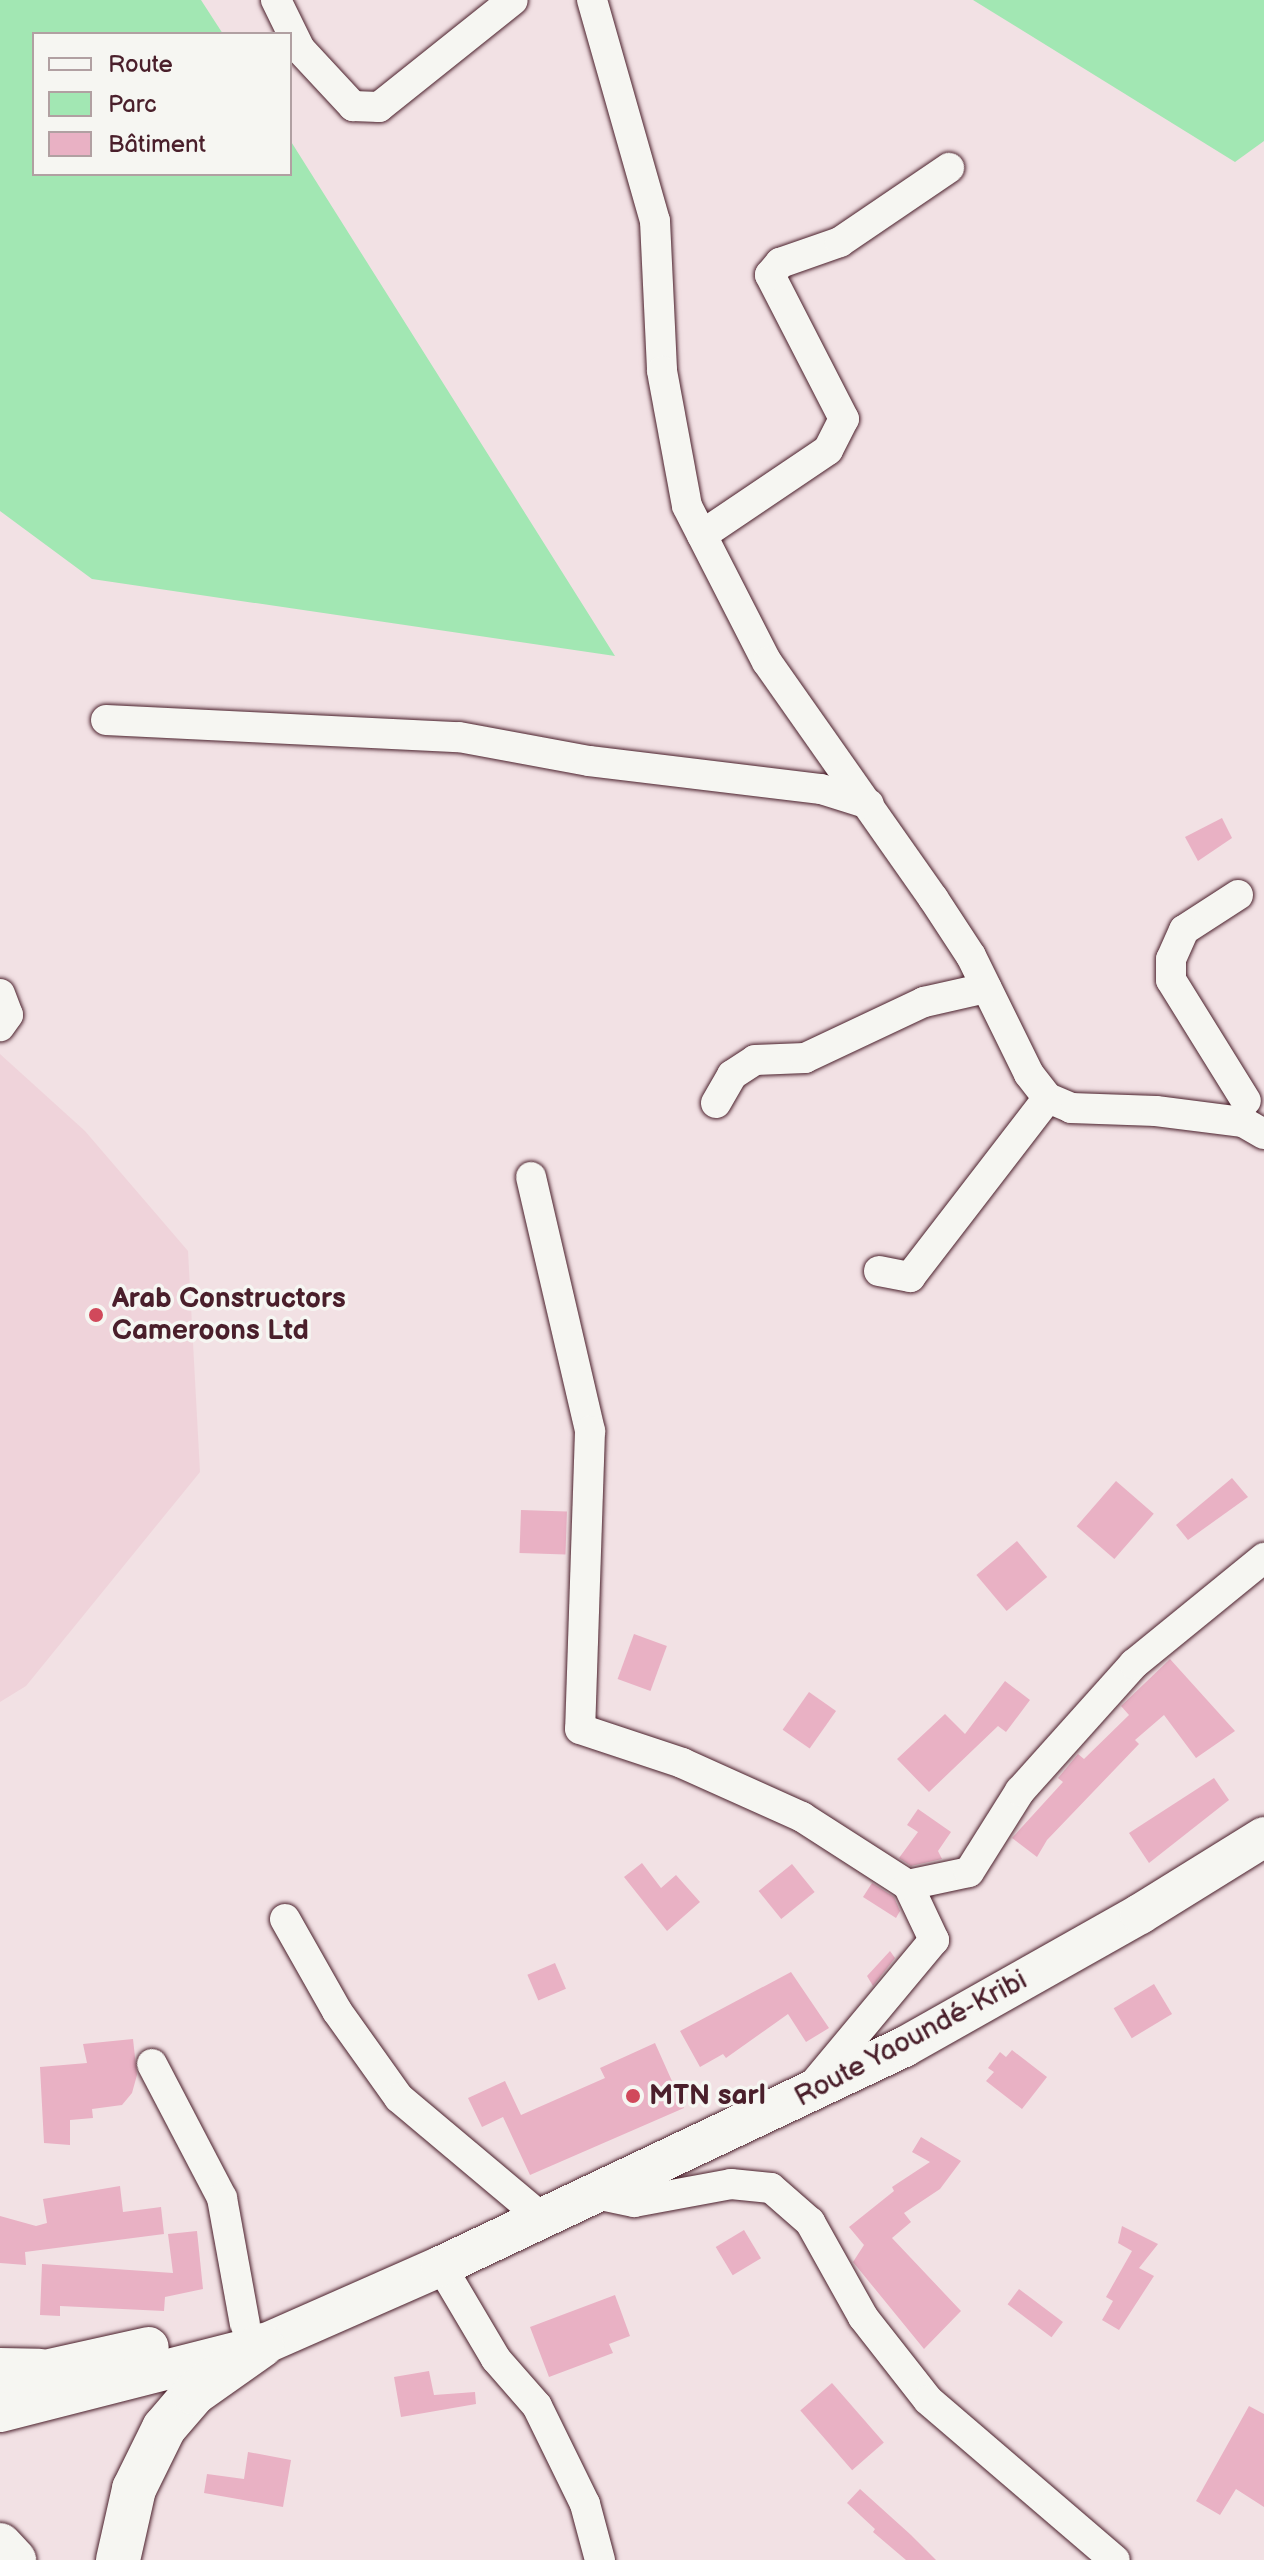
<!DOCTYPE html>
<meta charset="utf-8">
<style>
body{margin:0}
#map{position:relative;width:1264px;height:2560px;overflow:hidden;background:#f2e1e4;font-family:"Balsamiq Sans",sans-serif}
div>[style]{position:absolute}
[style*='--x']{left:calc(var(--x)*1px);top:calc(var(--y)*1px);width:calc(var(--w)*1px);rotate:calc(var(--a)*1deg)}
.built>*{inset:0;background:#efd3da}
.green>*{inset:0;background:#a2e7b3}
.building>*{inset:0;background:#e9b1c4;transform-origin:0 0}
.roads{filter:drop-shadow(0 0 2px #4a1f2b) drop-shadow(0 0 2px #4a1f2b)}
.minor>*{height:30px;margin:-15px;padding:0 15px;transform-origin:15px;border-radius:15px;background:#f6f6f2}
.major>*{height:40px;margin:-20px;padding:0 20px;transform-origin:20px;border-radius:20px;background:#f6f6f2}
.highway>*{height:44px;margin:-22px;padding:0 22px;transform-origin:22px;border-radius:22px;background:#f6f6f2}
.dots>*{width:22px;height:22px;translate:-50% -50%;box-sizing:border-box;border:4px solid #f6f6f2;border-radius:50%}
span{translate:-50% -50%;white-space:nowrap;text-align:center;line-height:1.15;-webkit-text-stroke:7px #f6f6f2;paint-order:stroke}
.poi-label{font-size:28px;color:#4a1f2b;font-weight:700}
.left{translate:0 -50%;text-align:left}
.street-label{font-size:28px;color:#4a1f2b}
.legend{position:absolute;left:32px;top:32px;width:260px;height:144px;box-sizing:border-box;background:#f6f6f2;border:2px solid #b1a0a2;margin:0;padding:10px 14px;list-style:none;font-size:24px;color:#4a1f2b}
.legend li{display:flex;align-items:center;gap:16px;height:40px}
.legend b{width:40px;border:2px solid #b1a0a2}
</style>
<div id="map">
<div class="built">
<div style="clip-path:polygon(0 1054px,85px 1131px,188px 1251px,200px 1472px,26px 1686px,0 1702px)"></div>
</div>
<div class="green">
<div style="clip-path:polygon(0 0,201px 0,223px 34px,34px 34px,34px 174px,290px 174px,290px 140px,615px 656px,92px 579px,0 511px)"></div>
<div style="clip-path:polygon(973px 0,1264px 0,1264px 141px,1235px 162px)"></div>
</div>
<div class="building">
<div style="clip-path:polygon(1222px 818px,1232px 838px,1198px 861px,1185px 837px)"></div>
<div style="clip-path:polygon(1232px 1478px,1248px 1497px,1188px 1540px,1176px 1525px)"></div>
<div style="left:1116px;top:1481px;width:50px;height:60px;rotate:41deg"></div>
<div style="left:521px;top:1510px;width:46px;height:43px;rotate:2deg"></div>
<div style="left:1017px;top:1541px;width:47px;height:53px;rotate:50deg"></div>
<div style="left:634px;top:1634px;width:35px;height:48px;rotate:20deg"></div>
<div style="clip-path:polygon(1170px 1659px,1235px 1731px,1196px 1758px,1164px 1715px,1135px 1740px,1139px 1744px,1047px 1840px,1037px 1857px,1012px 1838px,1063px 1782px,1058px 1778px,1078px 1754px,1084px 1759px,1129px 1715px,1121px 1706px)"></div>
<div style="clip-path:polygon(1005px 1681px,1030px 1700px,1006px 1732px,998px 1726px,929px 1792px,897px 1759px,945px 1714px,965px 1734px)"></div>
<div style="left:809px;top:1692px;width:33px;height:46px;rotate:35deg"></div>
<div style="clip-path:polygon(1214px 1778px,1229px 1800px,1149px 1863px,1129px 1833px)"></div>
<div style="clip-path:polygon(918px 1809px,951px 1832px,938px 1851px,942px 1859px,911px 1866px,899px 1858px,918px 1832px,907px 1825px)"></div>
<div style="clip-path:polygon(642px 1863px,661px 1888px,676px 1875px,700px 1902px,667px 1931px,624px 1877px)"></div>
<div style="left:792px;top:1864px;width:36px;height:43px;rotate:51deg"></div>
<div style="clip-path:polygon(872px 1883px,894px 1897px,900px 1911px,896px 1918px,863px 1897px)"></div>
<div style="clip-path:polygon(890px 1951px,895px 1958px,873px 1986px,867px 1976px)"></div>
<div style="left:555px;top:1963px;width:28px;height:30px;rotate:67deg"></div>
<div style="clip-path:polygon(791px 1972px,829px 2028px,806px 2042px,788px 2014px,726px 2058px,723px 2054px,700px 2067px,680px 2031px)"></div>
<div style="left:1154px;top:1984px;width:35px;height:47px;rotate:59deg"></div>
<div style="clip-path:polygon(133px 2039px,137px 2075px,132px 2093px,122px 2105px,92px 2109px,93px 2118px,70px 2120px,70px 2145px,44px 2143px,40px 2067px,87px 2063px,83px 2044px)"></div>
<div style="clip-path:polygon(655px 2043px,684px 2108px,530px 2175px,503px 2117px,482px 2127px,468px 2098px,505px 2081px,521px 2115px,605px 2078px,600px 2068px)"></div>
<div style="clip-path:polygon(1012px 2050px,1047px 2077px,1022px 2109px,986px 2081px,994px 2072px,988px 2068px,1000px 2052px,1006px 2057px)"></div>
<div style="clip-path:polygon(921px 2137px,961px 2161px,940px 2189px,904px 2213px,911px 2222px,892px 2238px,961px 2311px,924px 2349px,853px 2262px,864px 2245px,849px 2227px,894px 2191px,892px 2187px,930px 2162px,912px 2152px)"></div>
<div style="clip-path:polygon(120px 2186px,123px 2212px,161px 2207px,164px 2234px,25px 2252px,26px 2265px,0 2263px,0 2216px,36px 2226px,47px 2223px,43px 2199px)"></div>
<div style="clip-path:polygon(1122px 2226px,1158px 2244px,1139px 2268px,1154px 2276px,1119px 2330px,1102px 2320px,1113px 2301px,1106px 2297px,1132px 2251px,1118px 2243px)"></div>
<div style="left:744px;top:2230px;width:33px;height:33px;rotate:59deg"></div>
<div style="clip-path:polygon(197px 2231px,203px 2289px,165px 2297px,164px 2311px,60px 2306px,60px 2316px,40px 2315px,42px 2264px,173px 2273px,168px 2234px)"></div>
<div style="left:1019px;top:2289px;width:55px;height:19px;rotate:37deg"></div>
<div style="clip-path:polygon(615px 2295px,630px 2336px,609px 2344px,613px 2353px,549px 2377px,530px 2327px)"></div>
<div style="clip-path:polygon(429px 2371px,434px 2395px,475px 2392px,476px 2404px,401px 2417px,394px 2377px)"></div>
<div style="left:832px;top:2383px;width:79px;height:42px;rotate:49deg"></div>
<div style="clip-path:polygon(1249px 2406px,1264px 2414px,1264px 2507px,1236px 2489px,1220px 2515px,1196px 2501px)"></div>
<div style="clip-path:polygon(248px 2452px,291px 2460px,283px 2507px,204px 2493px,207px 2474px,244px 2479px)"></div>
<div style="clip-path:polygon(860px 2489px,911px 2535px,936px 2560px,906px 2560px,873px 2532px,875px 2529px,847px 2503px)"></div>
</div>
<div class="roads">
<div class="minor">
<div style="--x:276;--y:0;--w:55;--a:63.9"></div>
<div style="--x:300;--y:49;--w:78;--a:47.1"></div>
<div style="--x:353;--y:106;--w:26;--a:2"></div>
<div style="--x:379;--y:107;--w:171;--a:-38.6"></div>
<div style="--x:592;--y:0;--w:230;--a:74.1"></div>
<div style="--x:655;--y:221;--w:150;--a:87.3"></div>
<div style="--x:662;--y:371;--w:137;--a:79.5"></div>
<div style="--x:687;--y:506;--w:175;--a:62.9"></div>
<div style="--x:767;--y:662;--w:289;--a:54.9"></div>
<div style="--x:933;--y:898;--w:69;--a:56.8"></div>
<div style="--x:971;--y:956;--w:131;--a:63.8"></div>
<div style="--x:1029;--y:1074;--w:31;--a:52"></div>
<div style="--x:1048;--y:1098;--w:25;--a:23"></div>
<div style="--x:1071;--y:1108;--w:85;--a:2"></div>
<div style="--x:1156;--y:1111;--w:88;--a:7.2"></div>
<div style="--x:1243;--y:1122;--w:24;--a:30"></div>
<div style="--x:702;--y:535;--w:152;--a:-34"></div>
<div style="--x:828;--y:450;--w:35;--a:-63"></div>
<div style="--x:844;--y:419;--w:162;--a:-117.2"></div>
<div style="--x:770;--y:275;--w:16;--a:-50"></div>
<div style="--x:780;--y:263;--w:64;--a:-19.3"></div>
<div style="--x:840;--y:242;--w:132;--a:-34.2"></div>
<div style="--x:106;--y:720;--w:353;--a:2.8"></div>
<div style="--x:459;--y:737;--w:132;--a:10.5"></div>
<div style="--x:589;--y:761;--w:234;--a:6.9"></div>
<div style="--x:821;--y:789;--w:50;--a:17.4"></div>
<div style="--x:1238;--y:895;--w:64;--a:147.1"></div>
<div style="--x:1184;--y:930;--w:32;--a:114"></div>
<div style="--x:1171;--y:959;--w:21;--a:90"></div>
<div style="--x:1171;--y:980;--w:142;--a:58.2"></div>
<div style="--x:0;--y:994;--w:22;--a:69"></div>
<div style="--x:8;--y:1015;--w:14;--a:126"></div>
<div style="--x:716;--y:1103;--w:32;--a:-60"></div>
<div style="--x:732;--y:1075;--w:27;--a:-33"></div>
<div style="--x:755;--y:1060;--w:50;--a:-2.3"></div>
<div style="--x:805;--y:1058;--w:132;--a:-25.2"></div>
<div style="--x:924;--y:1002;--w:64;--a:-12.7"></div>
<div style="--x:531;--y:1177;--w:261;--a:76.9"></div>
<div style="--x:590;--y:1431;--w:298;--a:91.9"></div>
<div style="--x:580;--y:1729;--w:108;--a:18.4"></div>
<div style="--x:682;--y:1763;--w:132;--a:24.2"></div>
<div style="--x:802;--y:1817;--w:126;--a:32.7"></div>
<div style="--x:908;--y:1885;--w:61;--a:64.7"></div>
<div style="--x:934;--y:1940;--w:187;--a:129.8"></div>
<div style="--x:879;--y:1271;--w:32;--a:11"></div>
<div style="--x:910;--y:1277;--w:226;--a:-52.4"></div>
<div style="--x:908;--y:1885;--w:62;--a:-12"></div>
<div style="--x:969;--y:1872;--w:96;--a:-57.8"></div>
<div style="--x:1020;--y:1791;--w:171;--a:-48.1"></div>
<div style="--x:1134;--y:1664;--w:168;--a:-39.2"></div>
<div style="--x:285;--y:1919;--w:106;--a:60.5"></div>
<div style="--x:337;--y:2011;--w:107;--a:54.5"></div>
<div style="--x:399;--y:2098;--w:188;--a:40"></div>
<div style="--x:152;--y:2064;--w:151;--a:62.4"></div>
<div style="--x:222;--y:2198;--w:128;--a:79.7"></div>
<div style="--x:596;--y:2194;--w:39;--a:12"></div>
<div style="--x:634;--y:2202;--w:99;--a:-10.5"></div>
<div style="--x:731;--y:2184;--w:40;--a:5.7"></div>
<div style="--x:771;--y:2188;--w:52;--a:41.1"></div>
<div style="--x:810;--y:2222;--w:109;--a:60.8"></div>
<div style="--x:863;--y:2317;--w:105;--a:51.9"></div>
<div style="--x:928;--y:2400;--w:246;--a:40.6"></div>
<div style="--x:441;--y:2266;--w:108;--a:59.4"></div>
<div style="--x:496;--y:2359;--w:62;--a:48.9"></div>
<div style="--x:537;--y:2406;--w:109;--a:63.9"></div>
<div style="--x:585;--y:2504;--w:58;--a:75"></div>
</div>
<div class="major">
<div style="--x:9;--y:2378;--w:143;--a:-12.5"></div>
<div style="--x:0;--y:2412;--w:270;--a:-14.3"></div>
<div style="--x:262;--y:2345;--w:196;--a:-23.8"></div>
<div style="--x:441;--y:2266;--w:512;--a:-25.31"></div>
<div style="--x:904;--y:2047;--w:271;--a:-29.4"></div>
<div style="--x:1140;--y:1914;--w:146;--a:-31.8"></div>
</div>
<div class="highway">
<div style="--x:0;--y:2370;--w:39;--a:1"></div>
<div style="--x:0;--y:2545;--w:21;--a:47"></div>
<div style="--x:118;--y:2560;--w:73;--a:-77.3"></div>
<div style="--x:134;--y:2489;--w:68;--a:-63.8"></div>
<div style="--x:164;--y:2428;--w:46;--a:-49.4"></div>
<div style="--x:194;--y:2393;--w:83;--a:-35.2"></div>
</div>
</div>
<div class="dots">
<div style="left:96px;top:1315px;background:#d1495b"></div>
<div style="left:633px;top:2096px;background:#d1495b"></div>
</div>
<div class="poi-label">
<span class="left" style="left:112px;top:1315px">Arab Constructors<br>Cameroons Ltd</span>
<span class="left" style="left:649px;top:2096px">MTN sarl</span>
</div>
<div class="street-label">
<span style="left:911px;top:2039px;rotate:-28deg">Route Yaoundé-Kribi</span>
</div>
<ul class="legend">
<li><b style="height:10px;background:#f6f6f2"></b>Route</li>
<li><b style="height:22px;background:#a2e7b3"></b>Parc</li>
<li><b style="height:22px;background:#e9b1c4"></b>Bâtiment</li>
</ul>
</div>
